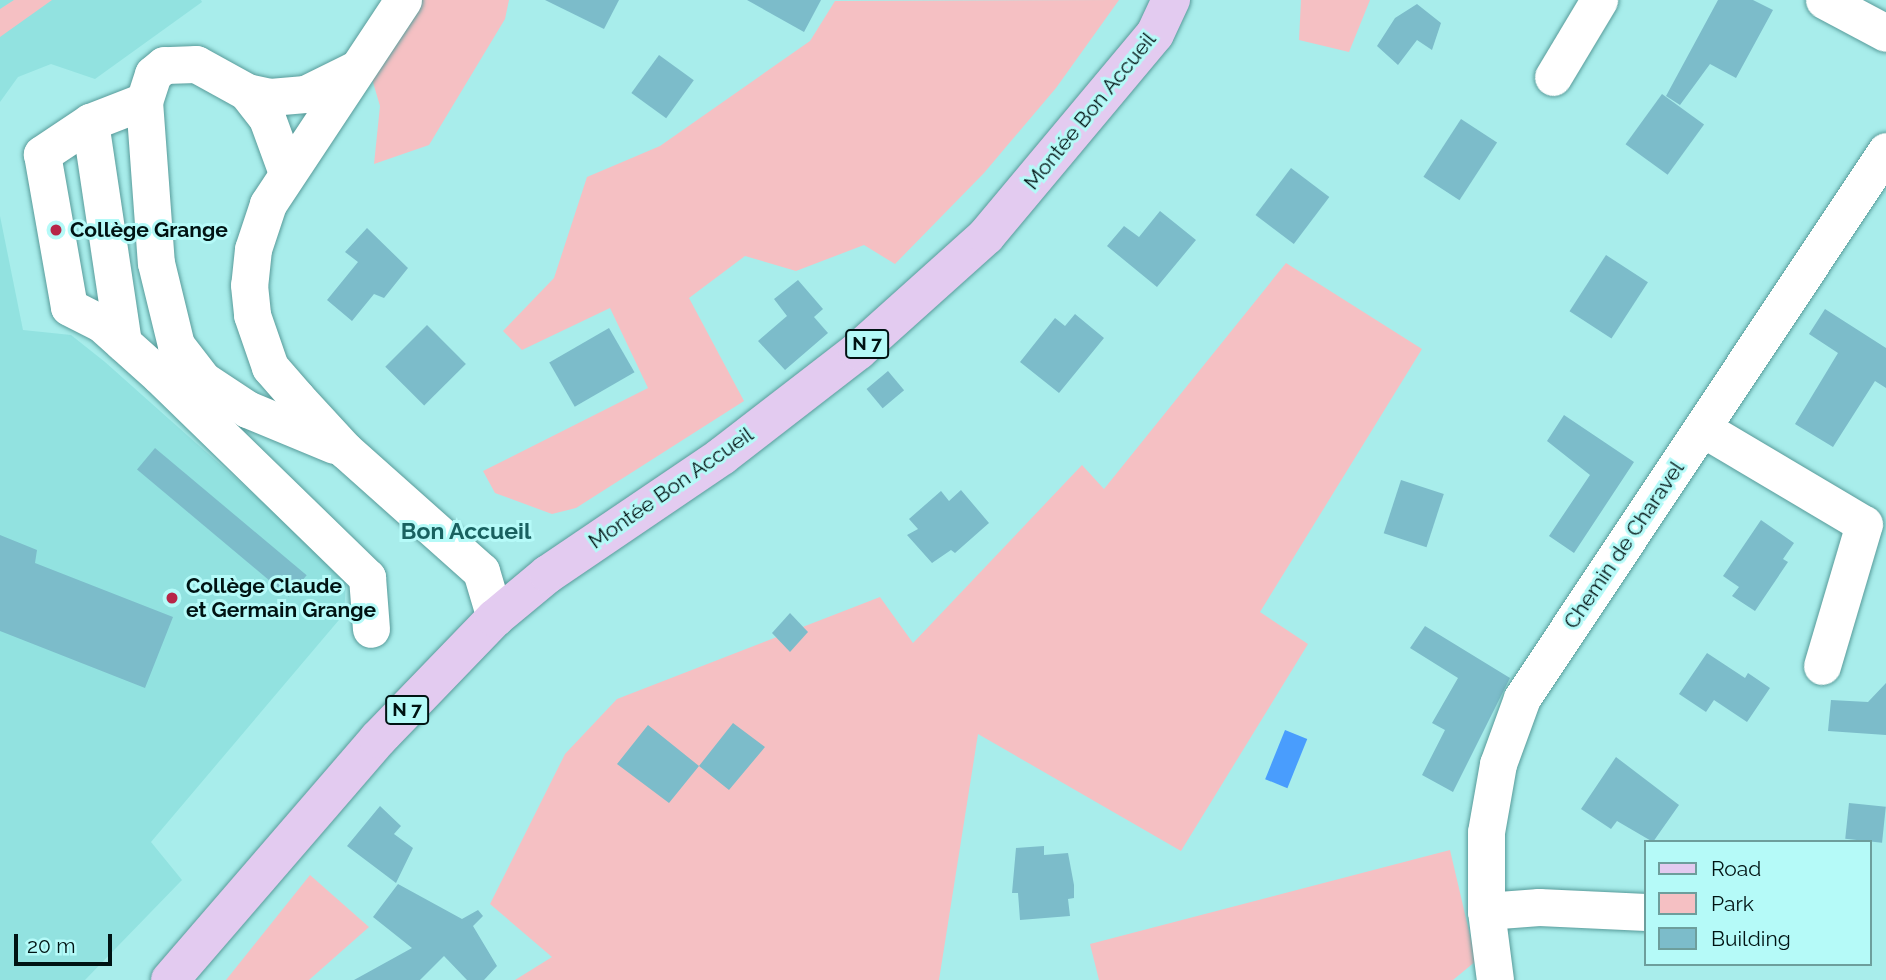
<!DOCTYPE html>
<meta charset="utf-8">
<style>
body{margin:0}
#map{position:relative;width:1886px;height:980px;overflow:hidden;background:#a8edeb;font-family:Raleway,sans-serif}
div>[style]{position:absolute}
[style*='--x']{left:calc(var(--x)*1px);top:calc(var(--y)*1px);width:calc(var(--w)*1px);rotate:calc(var(--a)*1deg)}
.built>*{inset:0;background:#92e2e0}
.green>*{inset:0;background:#f5c0c3}
.water>*{inset:0;background:#499dfd;transform-origin:0 0}
.building>*{inset:0;background:#7cbcca;transform-origin:0 0}
.roads{filter:drop-shadow(0 0 2px #589b9a) drop-shadow(0 0 2px #589b9a)}
.minor>*{height:37px;margin:-18.5px;padding:0 18.5px;transform-origin:18.5px;border-radius:18.5px;background:#fff}
.major>*{height:38px;margin:-19px;padding:0 19px;transform-origin:19px;border-radius:19px;background:#e3cbf0}
.dots>*{width:19px;height:19px;translate:-50% -50%;box-sizing:border-box;border:4px solid #b5faf8;border-radius:50%}
span{translate:-50% -50%;white-space:nowrap;text-align:center;line-height:1.15;-webkit-text-stroke:6px #b5faf8;paint-order:stroke}
.shield-label span{padding:2px 5px;background:#b5faf8;border:2px solid;border-radius:5px;-webkit-text-stroke-width:0}
.shield-label{font-size:19px;color:#001313;font-weight:700}
.street-label{font-size:21px;color:#001313}
.poi-label{font-size:21px;color:#001313;font-weight:700}
.left{translate:0 -50%;text-align:left}
.neighbourhood-label{font-size:23px;color:#196160;font-weight:700}
.legend{position:absolute;left:1644px;top:840px;width:228px;height:126px;box-sizing:border-box;background:#b5faf8;border:2px solid #6d9e9c;margin:0;padding:9px 12px;list-style:none;font-size:21px;color:#001313}
.legend li{display:flex;align-items:center;gap:14px;height:35px}
.legend b{width:35px;border:2px solid #6d9e9c}
.scale{position:absolute;left:14px;top:934px;width:98px;height:32px;box-sizing:border-box;border:4px solid #001313;border-top:0;padding-left:9px;font-size:21px;line-height:24px;white-space:nowrap;color:#001313;-webkit-text-stroke:5px #b5faf8;paint-order:stroke}
</style>
<div id="map">
<div class="built">
<div style="clip-path:polygon(0 0,201px 0,202px 2px,95px 79px,51px 64px,18px 77px,0 102px)"></div>
<div style="clip-path:polygon(0 216px,23px 330px,71px 335px,105px 362px,325px 558px,346px 582px,344px 614px,151px 842px,182px 880px,85px 980px,0 980px)"></div>
</div>
<div class="green">
<div style="clip-path:polygon(14px 0,52px 0,0 37px,0 9px)"></div>
<div style="clip-path:polygon(419px 0,509px 0,505px 19px,429px 145px,374px 164px,380px 106px,372px 79px)"></div>
<div style="clip-path:polygon(1119px 0,1056px 88px,984px 173px,895px 264px,864px 245px,796px 271px,745px 256px,689px 298px,744px 401px,576px 508px,552px 514px,495px 493px,483px 471px,648px 388px,610px 308px,522px 350px,503px 331px,554px 278px,587px 177px,660px 146px,810px 41px,835px 1px)"></div>
<div style="clip-path:polygon(1301px 0,1370px 0,1349px 52px,1299px 40px)"></div>
<div style="clip-path:polygon(1286px 263px,1422px 349px,1260px 612px,1308px 644px,1181px 851px,978px 734px,939px 980px,515px 980px,552px 957px,490px 904px,565px 754px,617px 699px,880px 597px,913px 643px,1082px 465px,1104px 489px)"></div>
<div style="clip-path:polygon(1450px 850px,1476px 961px,1453px 980px,1099px 980px,1090px 944px)"></div>
<div style="clip-path:polygon(310px 875px,369px 927px,309px 980px,226px 980px)"></div>
</div>
<div class="water">
<div style="left:1285px;top:730px;width:24px;height:53px;rotate:22deg"></div>
</div>
<div class="building">
<div style="clip-path:polygon(545px 0,619px 0,604px 29px)"></div>
<div style="clip-path:polygon(747px 0,821px 0,804px 32px)"></div>
<div style="clip-path:polygon(1718px 0,1753px 0,1773px 10px,1736px 78px,1710px 64px,1680px 105px,1666px 96px)"></div>
<div style="clip-path:polygon(1417px 4px,1441px 23px,1432px 50px,1417px 40px,1398px 65px,1377px 46px,1395px 18px)"></div>
<div style="left:659px;top:55px;width:43px;height:47px;rotate:36deg"></div>
<div style="left:1662px;top:94px;width:52px;height:62px;rotate:36deg"></div>
<div style="left:1461px;top:119px;width:43px;height:69px;rotate:33deg"></div>
<div style="left:1291px;top:168px;width:48px;height:59px;rotate:37deg"></div>
<div style="clip-path:polygon(1160px 211px,1196px 240px,1157px 287px,1107px 246px,1124px 226px,1139px 237px)"></div>
<div style="clip-path:polygon(367px 228px,408px 268px,384px 298px,374px 294px,352px 321px,327px 300px,358px 262px,345px 252px)"></div>
<div style="left:1606px;top:255px;width:50px;height:67px;rotate:33deg"></div>
<div style="clip-path:polygon(798px 280px,823px 309px,814px 317px,828px 333px,785px 370px,758px 341px,787px 316px,774px 299px)"></div>
<div style="clip-path:polygon(1825px 309px,1886px 348px,1886px 388px,1875px 381px,1833px 447px,1795px 424px,1838px 353px,1809px 334px)"></div>
<div style="clip-path:polygon(1075px 314px,1104px 338px,1059px 393px,1020px 362px,1055px 318px,1065px 326px)"></div>
<div style="left:427px;top:325px;width:55px;height:59px;rotate:45deg"></div>
<div style="left:609px;top:328px;width:51px;height:69px;rotate:60deg"></div>
<div style="left:888px;top:371px;width:25px;height:28px;rotate:50deg"></div>
<div style="clip-path:polygon(1564px 415px,1634px 462px,1574px 553px,1549px 536px,1590px 475px,1547px 441px)"></div>
<div style="left:155px;top:448px;width:198px;height:28px;rotate:40deg"></div>
<div style="left:1401px;top:480px;width:45px;height:56px;rotate:18deg"></div>
<div style="clip-path:polygon(961px 490px,989px 523px,955px 553px,951px 550px,932px 563px,907px 535px,918px 529px,909px 519px,941px 491px,949px 501px)"></div>
<div style="clip-path:polygon(1761px 520px,1794px 543px,1783px 559px,1788px 562px,1755px 611px,1732px 596px,1739px 587px,1723px 576px)"></div>
<div style="clip-path:polygon(0 535px,37px 550px,35px 563px,173px 617px,145px 688px,0 631px)"></div>
<div style="clip-path:polygon(790px 613px,808px 632px,790px 652px,772px 633px)"></div>
<div style="clip-path:polygon(1425px 626px,1510px 678px,1453px 792px,1422px 775px,1445px 730px,1432px 723px,1458px 678px,1410px 648px)"></div>
<div style="clip-path:polygon(1707px 653px,1745px 678px,1748px 673px,1770px 688px,1747px 722px,1714px 700px,1706px 712px,1679px 694px)"></div>
<div style="clip-path:polygon(1886px 683px,1886px 735px,1828px 731px,1831px 700px,1868px 702px)"></div>
<div style="clip-path:polygon(733px 723px,765px 747px,729px 790px,699px 766px,669px 803px,617px 764px,648px 725px,699px 766px)"></div>
<div style="clip-path:polygon(1616px 757px,1679px 805px,1653px 842px,1617px 821px,1611px 829px,1581px 809px)"></div>
<div style="left:1849px;top:803px;width:37px;height:36px;rotate:6deg"></div>
<div style="clip-path:polygon(380px 806px,401px 826px,394px 834px,413px 848px,396px 883px,347px 846px)"></div>
<div style="clip-path:polygon(1044px 846px,1044px 855px,1068px 853px,1074px 885px,1074px 898px,1068px 899px,1070px 916px,1020px 920px,1018px 893px,1012px 893px,1016px 848px)"></div>
<div style="clip-path:polygon(398px 884px,462px 919px,478px 910px,483px 916px,473px 926px,497px 966px,484px 980px,467px 980px,444px 956px,420px 980px,354px 980px,412px 948px,373px 917px)"></div>
</div>
<div class="roads">
<div class="minor">
<div style="--x:403;--y:0;--w:245;--a:123.5"></div>
<div style="--x:268;--y:204;--w:47;--a:108.4"></div>
<div style="--x:253;--y:249;--w:36;--a:96"></div>
<div style="--x:249;--y:285;--w:30;--a:84"></div>
<div style="--x:252;--y:315;--w:55;--a:70.9"></div>
<div style="--x:270;--y:367;--w:41;--a:48.9"></div>
<div style="--x:297;--y:398;--w:71;--a:47.3"></div>
<div style="--x:345;--y:450;--w:182;--a:41.7"></div>
<div style="--x:481;--y:571;--w:49;--a:73.4"></div>
<div style="--x:1824;--y:0;--w:70;--a:28"></div>
<div style="--x:1553;--y:77;--w:90;--a:-59.1"></div>
<div style="--x:247;--y:92;--w:24;--a:12"></div>
<div style="--x:270;--y:97;--w:35;--a:-5"></div>
<div style="--x:305;--y:94;--w:57;--a:-26.1"></div>
<div style="--x:144;--y:101;--w:58;--a:158.7"></div>
<div style="--x:90;--y:122;--w:58;--a:146.3"></div>
<div style="--x:42;--y:154;--w:155;--a:80"></div>
<div style="--x:69;--y:307;--w:36;--a:27"></div>
<div style="--x:101;--y:323;--w:79;--a:41.9"></div>
<div style="--x:160;--y:376;--w:289;--a:44.2"></div>
<div style="--x:367;--y:577;--w:52;--a:85.6"></div>
<div style="--x:90;--y:122;--w:223;--a:81.5"></div>
<div style="--x:287;--y:173;--w:59;--a:-110"></div>
<div style="--x:267;--y:118;--w:33;--a:-128"></div>
<div style="--x:247;--y:92;--w:58;--a:-151.2"></div>
<div style="--x:196;--y:64;--w:32;--a:178"></div>
<div style="--x:164;--y:65;--w:14;--a:141"></div>
<div style="--x:153;--y:74;--w:28;--a:108"></div>
<div style="--x:144;--y:101;--w:162;--a:85.8"></div>
<div style="--x:156;--y:263;--w:84;--a:76.3"></div>
<div style="--x:176;--y:345;--w:44;--a:52.4"></div>
<div style="--x:203;--y:380;--w:53;--a:33.4"></div>
<div style="--x:247;--y:409;--w:94;--a:22.5"></div>
<div style="--x:1702;--y:428;--w:188;--a:30.7"></div>
<div style="--x:1864;--y:524;--w:148;--a:106.5"></div>
<div style="--x:1486;--y:911;--w:53;--a:-4.3"></div>
<div style="--x:1539;--y:907;--w:107;--a:2.7"></div>
<div style="--x:1495;--y:980;--w:70;--a:-97.4"></div>
<div style="--x:1486;--y:911;--w:79;--a:-90"></div>
<div style="--x:1486;--y:832;--w:69;--a:-80"></div>
<div style="--x:1498;--y:764;--w:70;--a:-70"></div>
<div style="--x:1522;--y:698;--w:657;--a:-56.36"></div>
</div>
<div class="major">
<div style="--x:170;--y:980;--w:318;--a:-49.2"></div>
<div style="--x:378;--y:739;--w:168;--a:-46"></div>
<div style="--x:495;--y:618;--w:69;--a:-39.7"></div>
<div style="--x:548;--y:574;--w:210;--a:-34.1"></div>
<div style="--x:722;--y:456;--w:172;--a:-37.7"></div>
<div style="--x:858;--y:351;--w:172;--a:-41.9"></div>
<div style="--x:986;--y:236;--w:263;--a:-50.1"></div>
<div style="--x:1155;--y:34;--w:38;--a:-65"></div>
</div>
</div>
<div class="dots">
<div style="left:56px;top:230px;background:#b72648"></div>
<div style="left:172px;top:598px;background:#b72648"></div>
</div>
<div class="shield-label">
<span style="left:867px;top:344px">N 7</span>
<span style="left:407px;top:710px">N 7</span>
</div>
<div class="street-label">
<span style="left:1090px;top:111px;rotate:-51deg">Montée Bon Accueil</span>
<span style="left:671px;top:488px;rotate:-35deg">Montée Bon Accueil</span>
<span style="left:1624px;top:545px;rotate:-56deg">Chemin de Charavel</span>
</div>
<div class="poi-label">
<span class="left" style="left:70px;top:230px">Collège Grange</span>
<span class="left" style="left:186px;top:598px">Collège Claude<br>et Germain Grange</span>
</div>
<div class="neighbourhood-label">
<span style="left:466px;top:531px">Bon Accueil</span>
</div>
<ul class="legend">
<li><b style="height:9px;background:#e3cbf0"></b>Road</li>
<li><b style="height:19px;background:#f5c0c3"></b>Park</li>
<li><b style="height:19px;background:#7cbcca"></b>Building</li>
</ul>
<div class="scale">20 m</div>
</div>
